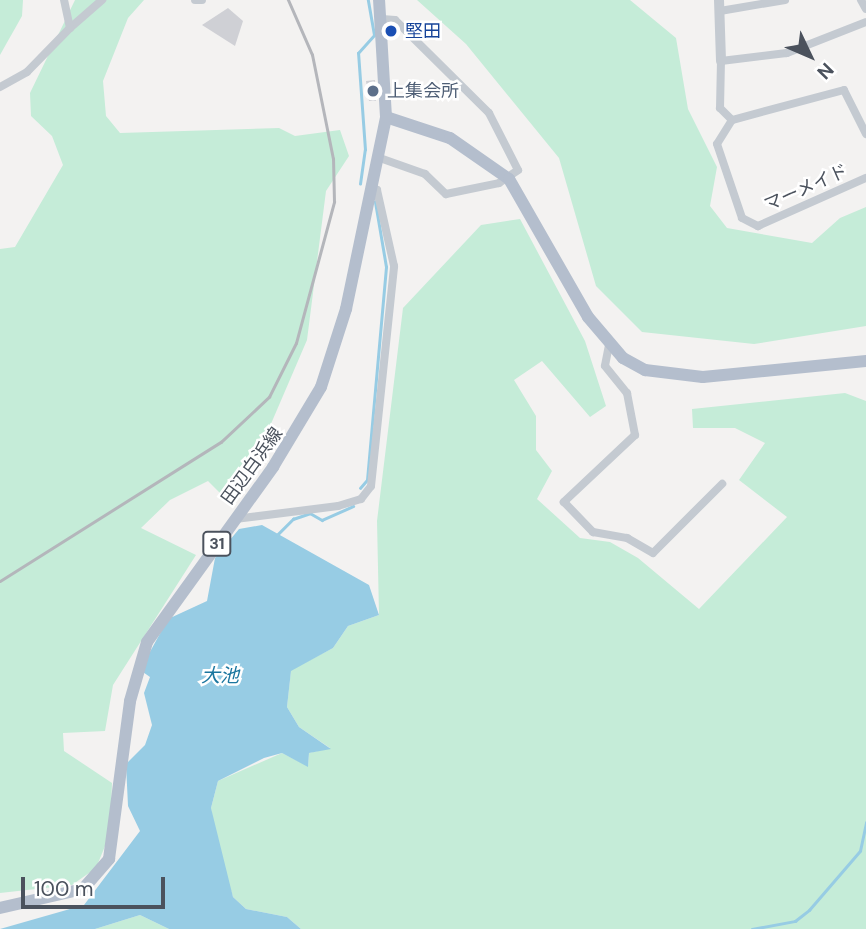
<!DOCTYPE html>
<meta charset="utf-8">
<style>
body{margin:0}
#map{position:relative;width:866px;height:929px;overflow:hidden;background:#f3f2f1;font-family:"DM Sans","Noto Sans JP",sans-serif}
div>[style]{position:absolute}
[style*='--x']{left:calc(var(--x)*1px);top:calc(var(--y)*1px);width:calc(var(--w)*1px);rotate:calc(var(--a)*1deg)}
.green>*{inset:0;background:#c5ecd8}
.water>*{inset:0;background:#97cce4}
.stream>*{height:2.5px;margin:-1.25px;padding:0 1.25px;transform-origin:1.25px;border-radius:1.25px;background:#97cce4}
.building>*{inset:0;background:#cfd0d5}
.minor>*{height:8px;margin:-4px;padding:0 4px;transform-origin:4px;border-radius:4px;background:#c4cad1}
.tertiary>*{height:10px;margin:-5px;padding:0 5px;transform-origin:5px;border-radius:5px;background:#c4cad1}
.primary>*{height:12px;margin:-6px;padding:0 6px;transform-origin:6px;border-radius:6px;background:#b4becd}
.rail>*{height:2.5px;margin:-1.25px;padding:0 1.25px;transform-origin:1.25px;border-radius:1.25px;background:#b4b6bb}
.dots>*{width:19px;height:19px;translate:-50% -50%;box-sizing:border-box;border:4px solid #fff;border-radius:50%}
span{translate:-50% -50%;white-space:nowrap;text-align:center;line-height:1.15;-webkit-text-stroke:5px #fff;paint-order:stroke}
.shield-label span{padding:2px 5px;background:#fff;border:2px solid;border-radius:5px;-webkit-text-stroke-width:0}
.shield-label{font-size:16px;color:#4b525d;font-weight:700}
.transit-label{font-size:18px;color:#164399}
.left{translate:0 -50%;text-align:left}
.service-label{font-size:18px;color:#4e5e75}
.street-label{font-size:18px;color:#4b525d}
.water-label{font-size:19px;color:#1b769f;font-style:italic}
.north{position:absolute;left:775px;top:21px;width:70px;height:70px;-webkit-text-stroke:5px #fff;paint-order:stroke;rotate:134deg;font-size:19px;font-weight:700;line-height:28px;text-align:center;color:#4b525d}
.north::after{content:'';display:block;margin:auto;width:24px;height:32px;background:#4b525d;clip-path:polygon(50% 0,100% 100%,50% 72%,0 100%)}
.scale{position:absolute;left:21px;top:877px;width:144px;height:32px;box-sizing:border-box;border:4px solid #4b525d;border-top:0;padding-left:9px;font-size:21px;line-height:24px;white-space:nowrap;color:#4b525d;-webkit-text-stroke:5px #fff;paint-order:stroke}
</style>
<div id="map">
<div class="green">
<div style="clip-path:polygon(0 0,23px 0,22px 16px,0 55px)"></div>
<div style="clip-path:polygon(75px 0,144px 0,128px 18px,103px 81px,106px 116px,120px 133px,279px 128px,295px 136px,340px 130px,349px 156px,326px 191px,307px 340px,255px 461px,221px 494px,208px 481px,170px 500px,141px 528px,196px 555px,113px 685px,105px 731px,63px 733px,64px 751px,112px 783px,110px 834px,96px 868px,72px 885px,0 893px,0 249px,15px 247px,63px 165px,52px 136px,31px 116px,30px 93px)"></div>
<div style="clip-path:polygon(417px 0,630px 0,676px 38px,688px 109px,717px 167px,710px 206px,727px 228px,812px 243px,840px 218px,866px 207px,866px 326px,754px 344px,642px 332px,596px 286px,559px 158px,466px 44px)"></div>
<div style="clip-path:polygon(520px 219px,585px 341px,606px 406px,590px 417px,542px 361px,514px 380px,536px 416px,536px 450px,552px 471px,537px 499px,580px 538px,610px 542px,638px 558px,699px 609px,787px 517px,739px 480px,765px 443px,735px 428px,693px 428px,692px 409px,845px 393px,866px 401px,866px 929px,301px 929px,287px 917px,246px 909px,233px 897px,214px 838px,211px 808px,218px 781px,282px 753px,308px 766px,309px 753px,330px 748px,299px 727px,287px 707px,291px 670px,333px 648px,348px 626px,379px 615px,377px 521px,403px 308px,481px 225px)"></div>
<div style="clip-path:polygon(140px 915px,169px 929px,95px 929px)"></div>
</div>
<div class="water">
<div style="clip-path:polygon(262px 525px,369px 585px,379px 615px,348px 626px,333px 648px,291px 671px,287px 707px,299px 727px,331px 749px,309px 753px,308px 767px,282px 753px,264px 758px,218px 781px,211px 808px,233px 897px,246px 909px,287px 917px,301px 929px,169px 929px,140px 915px,95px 929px,0 929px,84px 905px,140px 831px,128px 806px,126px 764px,145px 745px,152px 725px,144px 693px,150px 677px,140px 670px,168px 619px,207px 601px,215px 558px,239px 529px)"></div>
</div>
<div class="stream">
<div style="--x:360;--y:184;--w:34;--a:-82"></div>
<div style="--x:365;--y:150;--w:97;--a:-94.1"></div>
<div style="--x:358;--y:53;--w:24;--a:-48"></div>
<div style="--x:374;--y:35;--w:36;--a:-100"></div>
<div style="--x:360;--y:488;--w:11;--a:-49"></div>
<div style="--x:367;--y:480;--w:214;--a:-84.9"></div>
<div style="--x:386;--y:267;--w:66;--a:-99.6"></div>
<div style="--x:277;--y:535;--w:23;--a:-45"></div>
<div style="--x:293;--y:519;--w:18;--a:-19"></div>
<div style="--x:310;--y:513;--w:14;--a:30"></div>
<div style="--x:322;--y:520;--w:34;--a:-24"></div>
<div style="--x:752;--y:929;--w:44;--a:-10.5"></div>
<div style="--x:795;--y:921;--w:18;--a:-38"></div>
<div style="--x:809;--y:910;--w:78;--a:-49.2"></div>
<div style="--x:860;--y:851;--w:29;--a:-78"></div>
</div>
<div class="building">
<div style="clip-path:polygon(228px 8px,243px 21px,235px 46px,202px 25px)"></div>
<div style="clip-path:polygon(375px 80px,376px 101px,369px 101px,366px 81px)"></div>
</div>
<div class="minor">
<div style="--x:195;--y:0;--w:7;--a:0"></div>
<div style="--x:861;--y:0;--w:10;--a:61"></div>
<div style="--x:720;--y:11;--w:66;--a:-9.6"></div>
<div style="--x:70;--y:28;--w:43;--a:-41.2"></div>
<div style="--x:0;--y:87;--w:31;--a:-29"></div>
<div style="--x:27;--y:72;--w:62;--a:-45.7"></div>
<div style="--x:70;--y:28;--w:29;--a:-102"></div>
<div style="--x:732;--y:120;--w:17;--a:-135"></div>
<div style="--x:720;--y:108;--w:47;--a:-88.8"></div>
<div style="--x:721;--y:61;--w:66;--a:-6.9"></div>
<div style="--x:787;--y:53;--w:85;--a:-21.4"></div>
<div style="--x:866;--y:134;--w:49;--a:-116.6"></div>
<div style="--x:844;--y:90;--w:116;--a:165"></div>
<div style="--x:732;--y:120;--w:28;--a:122"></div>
<div style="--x:717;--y:144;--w:78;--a:71.3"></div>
<div style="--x:742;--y:218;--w:18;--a:27"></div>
<div style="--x:758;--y:226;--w:118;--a:-24"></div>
<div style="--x:377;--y:157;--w:51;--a:19.5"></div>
<div style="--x:425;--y:174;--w:29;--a:44"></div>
<div style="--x:446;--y:194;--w:54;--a:-11.7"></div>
<div style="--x:499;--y:183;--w:23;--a:-34"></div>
<div style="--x:518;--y:170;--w:64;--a:-117"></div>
<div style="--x:489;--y:113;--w:132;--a:-135.3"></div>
<div style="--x:395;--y:20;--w:13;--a:-176"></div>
<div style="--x:609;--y:345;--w:21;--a:101"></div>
<div style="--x:605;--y:366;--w:35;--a:51"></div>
<div style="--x:627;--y:393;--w:43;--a:79.2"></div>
<div style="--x:635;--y:435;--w:98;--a:136.7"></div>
<div style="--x:564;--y:502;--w:42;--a:46"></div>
<div style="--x:593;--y:532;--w:35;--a:10"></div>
<div style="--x:627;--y:538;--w:30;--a:30"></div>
<div style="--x:653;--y:553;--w:98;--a:-45"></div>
<div style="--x:235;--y:519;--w:104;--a:-7.2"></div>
<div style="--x:338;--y:506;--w:24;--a:-17"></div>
<div style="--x:361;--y:499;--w:16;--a:-52"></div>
<div style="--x:371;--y:486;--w:221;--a:-84"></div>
<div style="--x:394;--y:266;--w:78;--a:-102.6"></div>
<div style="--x:377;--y:190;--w:8;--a:-150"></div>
</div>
<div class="tertiary">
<div style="--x:719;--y:0;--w:61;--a:88.1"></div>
</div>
<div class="primary">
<div style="--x:386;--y:117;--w:67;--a:18.2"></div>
<div style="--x:450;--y:138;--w:72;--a:34.8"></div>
<div style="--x:509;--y:179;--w:159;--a:60.2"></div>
<div style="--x:588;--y:317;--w:54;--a:49.5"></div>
<div style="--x:623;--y:358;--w:25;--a:29"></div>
<div style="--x:645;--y:370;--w:58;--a:6.9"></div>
<div style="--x:703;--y:377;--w:164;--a:-5.6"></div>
<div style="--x:0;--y:908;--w:85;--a:-12.9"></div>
<div style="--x:83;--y:889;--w:40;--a:-49"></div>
<div style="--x:109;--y:859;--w:159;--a:-82.4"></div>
<div style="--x:130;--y:701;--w:61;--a:-73.9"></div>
<div style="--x:147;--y:642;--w:216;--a:-54.2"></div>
<div style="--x:273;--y:467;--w:93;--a:-59"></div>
<div style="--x:321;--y:387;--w:82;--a:-72.2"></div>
<div style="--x:346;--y:309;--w:196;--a:-78.2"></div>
<div style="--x:386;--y:117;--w:117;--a:-93.4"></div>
</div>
<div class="rail">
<div style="--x:0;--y:581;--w:261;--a:-32.2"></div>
<div style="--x:221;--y:442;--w:66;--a:-43.2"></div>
<div style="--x:269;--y:397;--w:60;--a:-63.4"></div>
<div style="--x:296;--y:343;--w:146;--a:-74.9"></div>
<div style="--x:334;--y:202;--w:43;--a:-91.3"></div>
<div style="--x:333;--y:159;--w:106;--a:-101.4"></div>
<div style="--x:312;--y:55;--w:60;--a:-113.6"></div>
</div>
<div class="dots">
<div style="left:391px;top:31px;background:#1a4fb4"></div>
<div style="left:373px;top:91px;background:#5c6f8a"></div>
</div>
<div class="shield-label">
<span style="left:217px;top:544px">31</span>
</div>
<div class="transit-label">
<span class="left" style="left:405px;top:31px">堅田</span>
</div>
<div class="service-label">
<span class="left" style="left:387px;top:91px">上集会所</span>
</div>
<div class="street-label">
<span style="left:806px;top:188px;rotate:-24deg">マーメイド</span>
<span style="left:252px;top:466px;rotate:-54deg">田辺白浜線</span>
</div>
<div class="water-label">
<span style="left:220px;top:676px">大池</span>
</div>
<div class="north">N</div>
<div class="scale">100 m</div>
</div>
